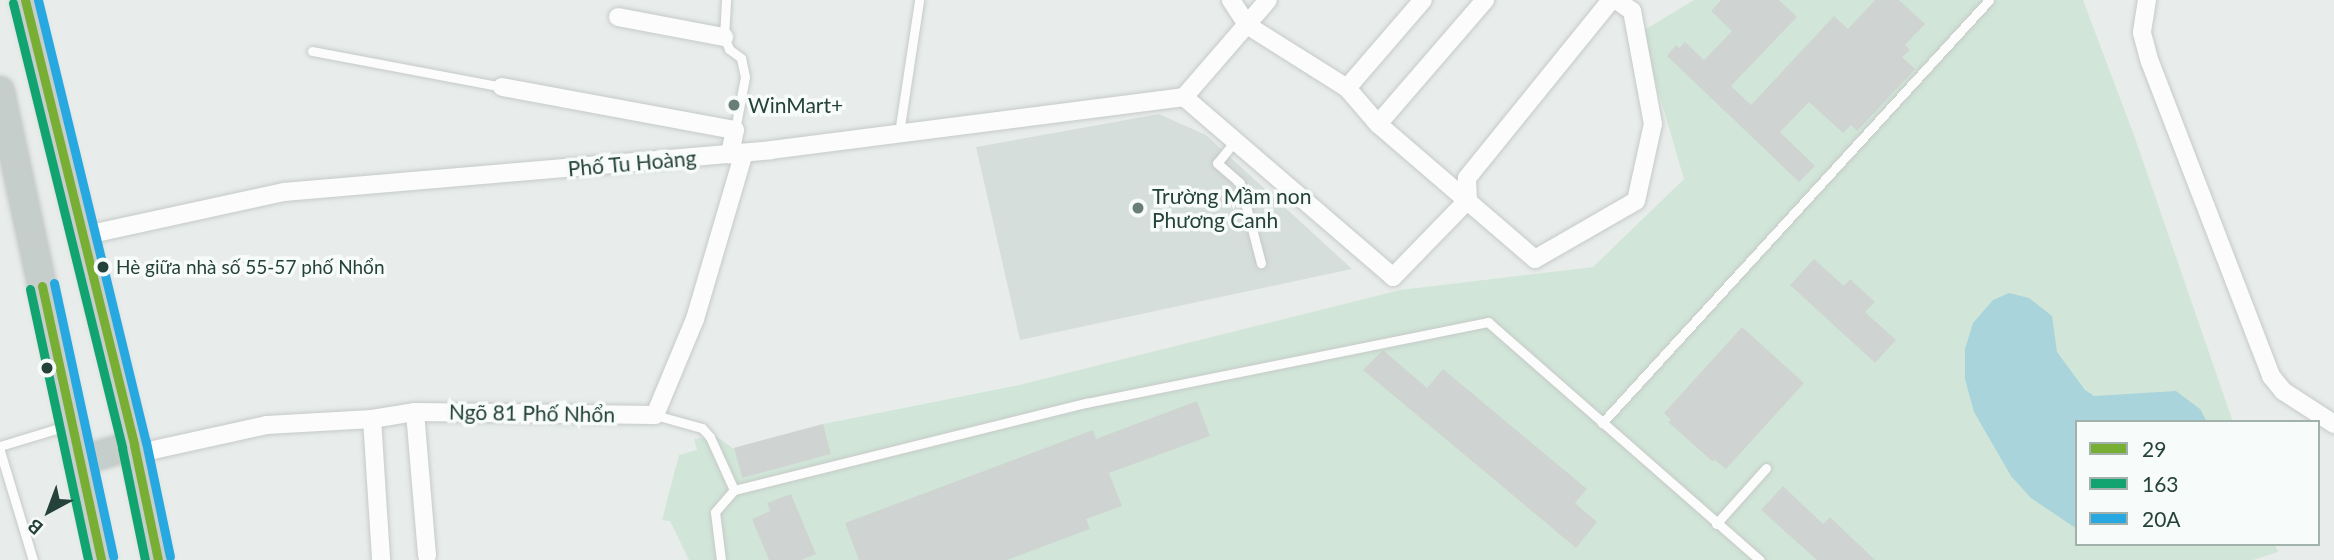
<!DOCTYPE html>
<meta charset="utf-8">
<style>
body{margin:0}
#map{position:relative;width:2334px;height:560px;overflow:hidden;background:#e8edeb;font-family:Lato,sans-serif}
div>[style]{position:absolute}
[style*='--x']{left:calc(var(--x)*1px);top:calc(var(--y)*1px);width:calc(var(--w)*1px);rotate:calc(var(--a)*1deg)}
.built>*{inset:0;background:#d6dedb}
.green>*{inset:0;background:#d1e6d8}
.water>*{inset:0;background:#a9d4db}
.building>*{inset:0;background:#cfd4d2;transform-origin:0 0}
.roads{filter:drop-shadow(0 0 2px #c5cac8) drop-shadow(0 0 2px #c5cac8)}
.service>*{height:9px;margin:-4.5px;padding:0 4.5px;transform-origin:4.5px;border-radius:4.5px;background:#fcfcfc}
.minor>*{height:18px;margin:-9px;padding:0 9px;transform-origin:9px;border-radius:9px;background:#fcfcfc}
.trunk>*{height:28px;margin:-14px;padding:0 14px;transform-origin:14px;border-radius:14px;background:#c6cecc}
.bus-1>*{height:9px;margin:-4.5px;padding:0 4.5px;transform-origin:4.5px;border-radius:4.5px;background:#78ae34}
.bus-2>*{height:9px;margin:-4.5px;padding:0 4.5px;transform-origin:4.5px;border-radius:4.5px;background:#11a471}
.bus-3>*{height:9px;margin:-4.5px;padding:0 4.5px;transform-origin:4.5px;border-radius:4.5px;background:#27a8e1}
.dots>*{width:19px;height:19px;translate:-50% -50%;box-sizing:border-box;border:4px solid #f7fbf9;border-radius:50%}
span{translate:-50% -50%;white-space:nowrap;text-align:center;line-height:1.15;-webkit-text-stroke:7px #f7fbf9;paint-order:stroke}
.bus-label{font-size:19px;color:#24423a}
.left{translate:0 -50%;text-align:left}
.poi-label{font-size:21px;color:#24423a}
.street-label{font-size:21px;color:#24423a}
.legend{position:absolute;left:2075px;top:420px;width:245px;height:126px;box-sizing:border-box;background:#f7fbf9;border:2px solid #a3b1ad;margin:0;padding:9px 12px;list-style:none;font-size:21px;color:#24423a}
.legend li{display:flex;align-items:center;gap:14px;height:35px}
.legend b{width:35px;border:2px solid #a3b1ad}
.north{position:absolute;left:14px;top:476px;width:70px;height:70px;-webkit-text-stroke:5px #f7fbf9;paint-order:stroke;rotate:221deg;font-size:19px;font-weight:700;line-height:28px;text-align:center;color:#24423a}
.north::after{content:'';display:block;margin:auto;width:24px;height:32px;background:#24423a;clip-path:polygon(50% 0,100% 100%,50% 72%,0 100%)}
</style>
<div id="map">
<div class="built">
<div style="clip-path:polygon(1159px 114px,1206px 135px,1352px 269px,1020px 340px,976px 147px)"></div>
</div>
<div class="green">
<div style="clip-path:polygon(1694px 0,2083px 0,2135px 138px,2233px 422px,2077px 422px,2077px 544px,2275px 544px,2278px 552px,2253px 560px,689px 560px,670px 521px,662px 520px,679px 455px,697px 450px,694px 439px,716px 436px,734px 449px,823px 424px,1019px 385px,1400px 290px,1593px 267px,1684px 179px,1641px 32px)"></div>
</div>
<div class="water">
<div style="clip-path:polygon(2009px 293px,2029px 298px,2052px 316px,2057px 352px,2085px 390px,2094px 396px,2176px 391px,2200px 409px,2207px 422px,2077px 422px,2077px 529px,2031px 498px,2011px 476px,1974px 412px,1965px 379px,1965px 349px,1973px 323px,1993px 300px)"></div>
</div>
<div class="building">
<div style="clip-path:polygon(1721px 0,1779px 0,1797px 17px,1731px 86px,1751px 105px,1834px 16px,1848px 29px,1875px 0,1899px 0,1925px 24px,1905px 45px,1910px 50px,1902px 57px,1915px 69px,1857px 131px,1851px 125px,1843px 133px,1809px 102px,1780px 132px,1815px 166px,1799px 182px,1667px 56px,1676px 45px,1679px 48px,1685px 42px,1704px 60px,1732px 31px,1711px 11px)"></div>
<div style="clip-path:polygon(1814px 259px,1844px 286px,1850px 279px,1875px 302px,1865px 312px,1896px 340px,1875px 363px,1790px 285px)"></div>
<div style="clip-path:polygon(1742px 327px,1804px 383px,1726px 469px,1715px 460px,1712px 461px,1668px 422px,1671px 420px,1664px 413px)"></div>
<div style="clip-path:polygon(1383px 350px,1427px 388px,1443px 369px,1587px 489px,1575px 503px,1597px 522px,1576px 548px,1363px 370px)"></div>
<div style="clip-path:polygon(1197px 401px,1210px 436px,1109px 473px,1122px 506px,1086px 519px,1090px 529px,1007px 560px,859px 560px,845px 523px,1093px 430px,1096px 439px)"></div>
<div style="left:823px;top:424px;width:31px;height:92px;rotate:75deg"></div>
<div style="clip-path:polygon(1783px 486px,1823px 524px,1830px 517px,1875px 560px,1817px 560px,1761px 510px)"></div>
<div style="clip-path:polygon(791px 494px,816px 554px,801px 560px,769px 560px,752px 519px,770px 511px,767px 503px)"></div>
</div>
<div class="roads">
<div class="service">
<div style="--x:726;--y:0;--w:37;--a:93"></div>
<div style="--x:724;--y:37;--w:13;--a:67"></div>
<div style="--x:729;--y:49;--w:15;--a:37"></div>
<div style="--x:741;--y:58;--w:19;--a:78"></div>
<div style="--x:745;--y:77;--w:54;--a:100.7"></div>
<div style="--x:312;--y:51;--w:193;--a:10.7"></div>
<div style="--x:899;--y:133;--w:134;--a:-81.4"></div>
<div style="--x:1235;--y:141;--w:28;--a:129"></div>
<div style="--x:1217;--y:163;--w:30;--a:41"></div>
<div style="--x:1240;--y:183;--w:83;--a:75.3"></div>
<div style="--x:655;--y:415;--w:49;--a:15.5"></div>
<div style="--x:702;--y:428;--w:12;--a:48"></div>
<div style="--x:710;--y:437;--w:58;--a:65.6"></div>
<div style="--x:734;--y:490;--w:29;--a:131"></div>
<div style="--x:715;--y:512;--w:48;--a:82.9"></div>
<div style="--x:1602;--y:423;--w:573;--a:-47.54"></div>
<div style="--x:0;--y:446;--w:72;--a:-16.9"></div>
<div style="--x:0;--y:451;--w:114;--a:73.2"></div>
<div style="--x:734;--y:490;--w:363;--a:-13.9"></div>
<div style="--x:1086;--y:403;--w:410;--a:-11.4"></div>
<div style="--x:1488;--y:322;--w:361;--a:41.2"></div>
<div style="--x:1716;--y:524;--w:75;--a:-48.2"></div>
</div>
<div class="minor">
<div style="--x:1231;--y:0;--w:30;--a:57"></div>
<div style="--x:1247;--y:25;--w:118;--a:32.2"></div>
<div style="--x:1347;--y:88;--w:48;--a:49.3"></div>
<div style="--x:1378;--y:124;--w:207;--a:40.7"></div>
<div style="--x:1535;--y:259;--w:116;--a:-29.9"></div>
<div style="--x:1636;--y:201;--w:79;--a:-77.6"></div>
<div style="--x:1653;--y:124;--w:115;--a:-100.5"></div>
<div style="--x:1632;--y:11;--w:19;--a:-145"></div>
<div style="--x:2147;--y:0;--w:33;--a:99"></div>
<div style="--x:2142;--y:33;--w:30;--a:75"></div>
<div style="--x:2150;--y:62;--w:337;--a:68.9"></div>
<div style="--x:2271;--y:376;--w:19;--a:51"></div>
<div style="--x:2283;--y:391;--w:61;--a:32.9"></div>
<div style="--x:618;--y:17;--w:108;--a:10.7"></div>
<div style="--x:502;--y:87;--w:237;--a:10.5"></div>
<div style="--x:735;--y:130;--w:25;--a:102"></div>
<div style="--x:1347;--y:88;--w:116;--a:-49.2"></div>
<div style="--x:1184;--y:97;--w:276;--a:40.7"></div>
<div style="--x:1393;--y:277;--w:107;--a:-45.8"></div>
<div style="--x:1468;--y:200;--w:22;--a:-93"></div>
<div style="--x:1467;--y:178;--w:229;--a:-51"></div>
<div style="--x:1184;--y:97;--w:128;--a:-49.1"></div>
<div style="--x:1378;--y:124;--w:164;--a:-49.2"></div>
<div style="--x:82;--y:236;--w:207;--a:-12.3"></div>
<div style="--x:284;--y:192;--w:489;--a:-4.9"></div>
<div style="--x:771;--y:150;--w:416;--a:-7.3"></div>
<div style="--x:415;--y:412;--w:144;--a:85.2"></div>
<div style="--x:372;--y:419;--w:141;--a:86.3"></div>
<div style="--x:135;--y:454;--w:135;--a:-12.4"></div>
<div style="--x:267;--y:425;--w:105;--a:-3.3"></div>
<div style="--x:372;--y:419;--w:44;--a:-9.2"></div>
<div style="--x:415;--y:412;--w:240;--a:0.7"></div>
<div style="--x:655;--y:415;--w:104;--a:-67.4"></div>
<div style="--x:695;--y:319;--w:173;--a:-73.6"></div>
</div>
<div class="trunk">
<div style="--x:25;--y:0;--w:458;--a:76.2"></div>
<div style="--x:134;--y:445;--w:117;--a:78.2"></div>
<div style="--x:0;--y:91;--w:480;--a:77.8"></div>
<div style="--x:79;--y:461;--w:57;--a:-16.2"></div>
</div>
</div>
<div class="bus-1">
<div style="--x:25;--y:0;--w:458;--a:76.2"></div>
<div style="--x:134;--y:445;--w:117;--a:78.2"></div>
<div style="--x:42;--y:286;--w:280;--a:77.8"></div>
</div>
<div class="bus-2">
<div style="--x:13;--y:3;--w:458;--a:76.2"></div>
<div style="--x:122;--y:448;--w:114;--a:78.4"></div>
<div style="--x:30;--y:289;--w:277;--a:77.9"></div>
</div>
<div class="bus-3">
<div style="--x:38;--y:0;--w:455;--a:76.3"></div>
<div style="--x:146;--y:442;--w:117;--a:78.2"></div>
<div style="--x:54;--y:283;--w:280;--a:77.8"></div>
</div>
<div class="dots">
<div style="left:734px;top:105px;background:#697e78"></div>
<div style="left:1138px;top:208px;background:#697e78"></div>
<div style="left:103px;top:267px;background:#24423a"></div>
<div style="left:47px;top:368px;background:#24423a"></div>
</div>
<div class="bus-label">
<span class="left" style="left:116px;top:267px">Hè giữa nhà số 55-57 phố Nhổn</span>
</div>
<div class="poi-label">
<span class="left" style="left:748px;top:105px">WinMart+</span>
<span class="left" style="left:1152px;top:208px">Trường Mầm non<br>Phương Canh</span>
</div>
<div class="street-label">
<span style="left:632px;top:163px;rotate:-5deg">Phố Tu Hoàng</span>
<span style="left:532px;top:413px;rotate:1deg">Ngõ 81 Phố Nhổn</span>
</div>
<ul class="legend">
<li><b style="height:9px;background:#78ae34"></b>29</li>
<li><b style="height:9px;background:#11a471"></b>163</li>
<li><b style="height:9px;background:#27a8e1"></b>20A</li>
</ul>
<div class="north">B</div>
</div>
